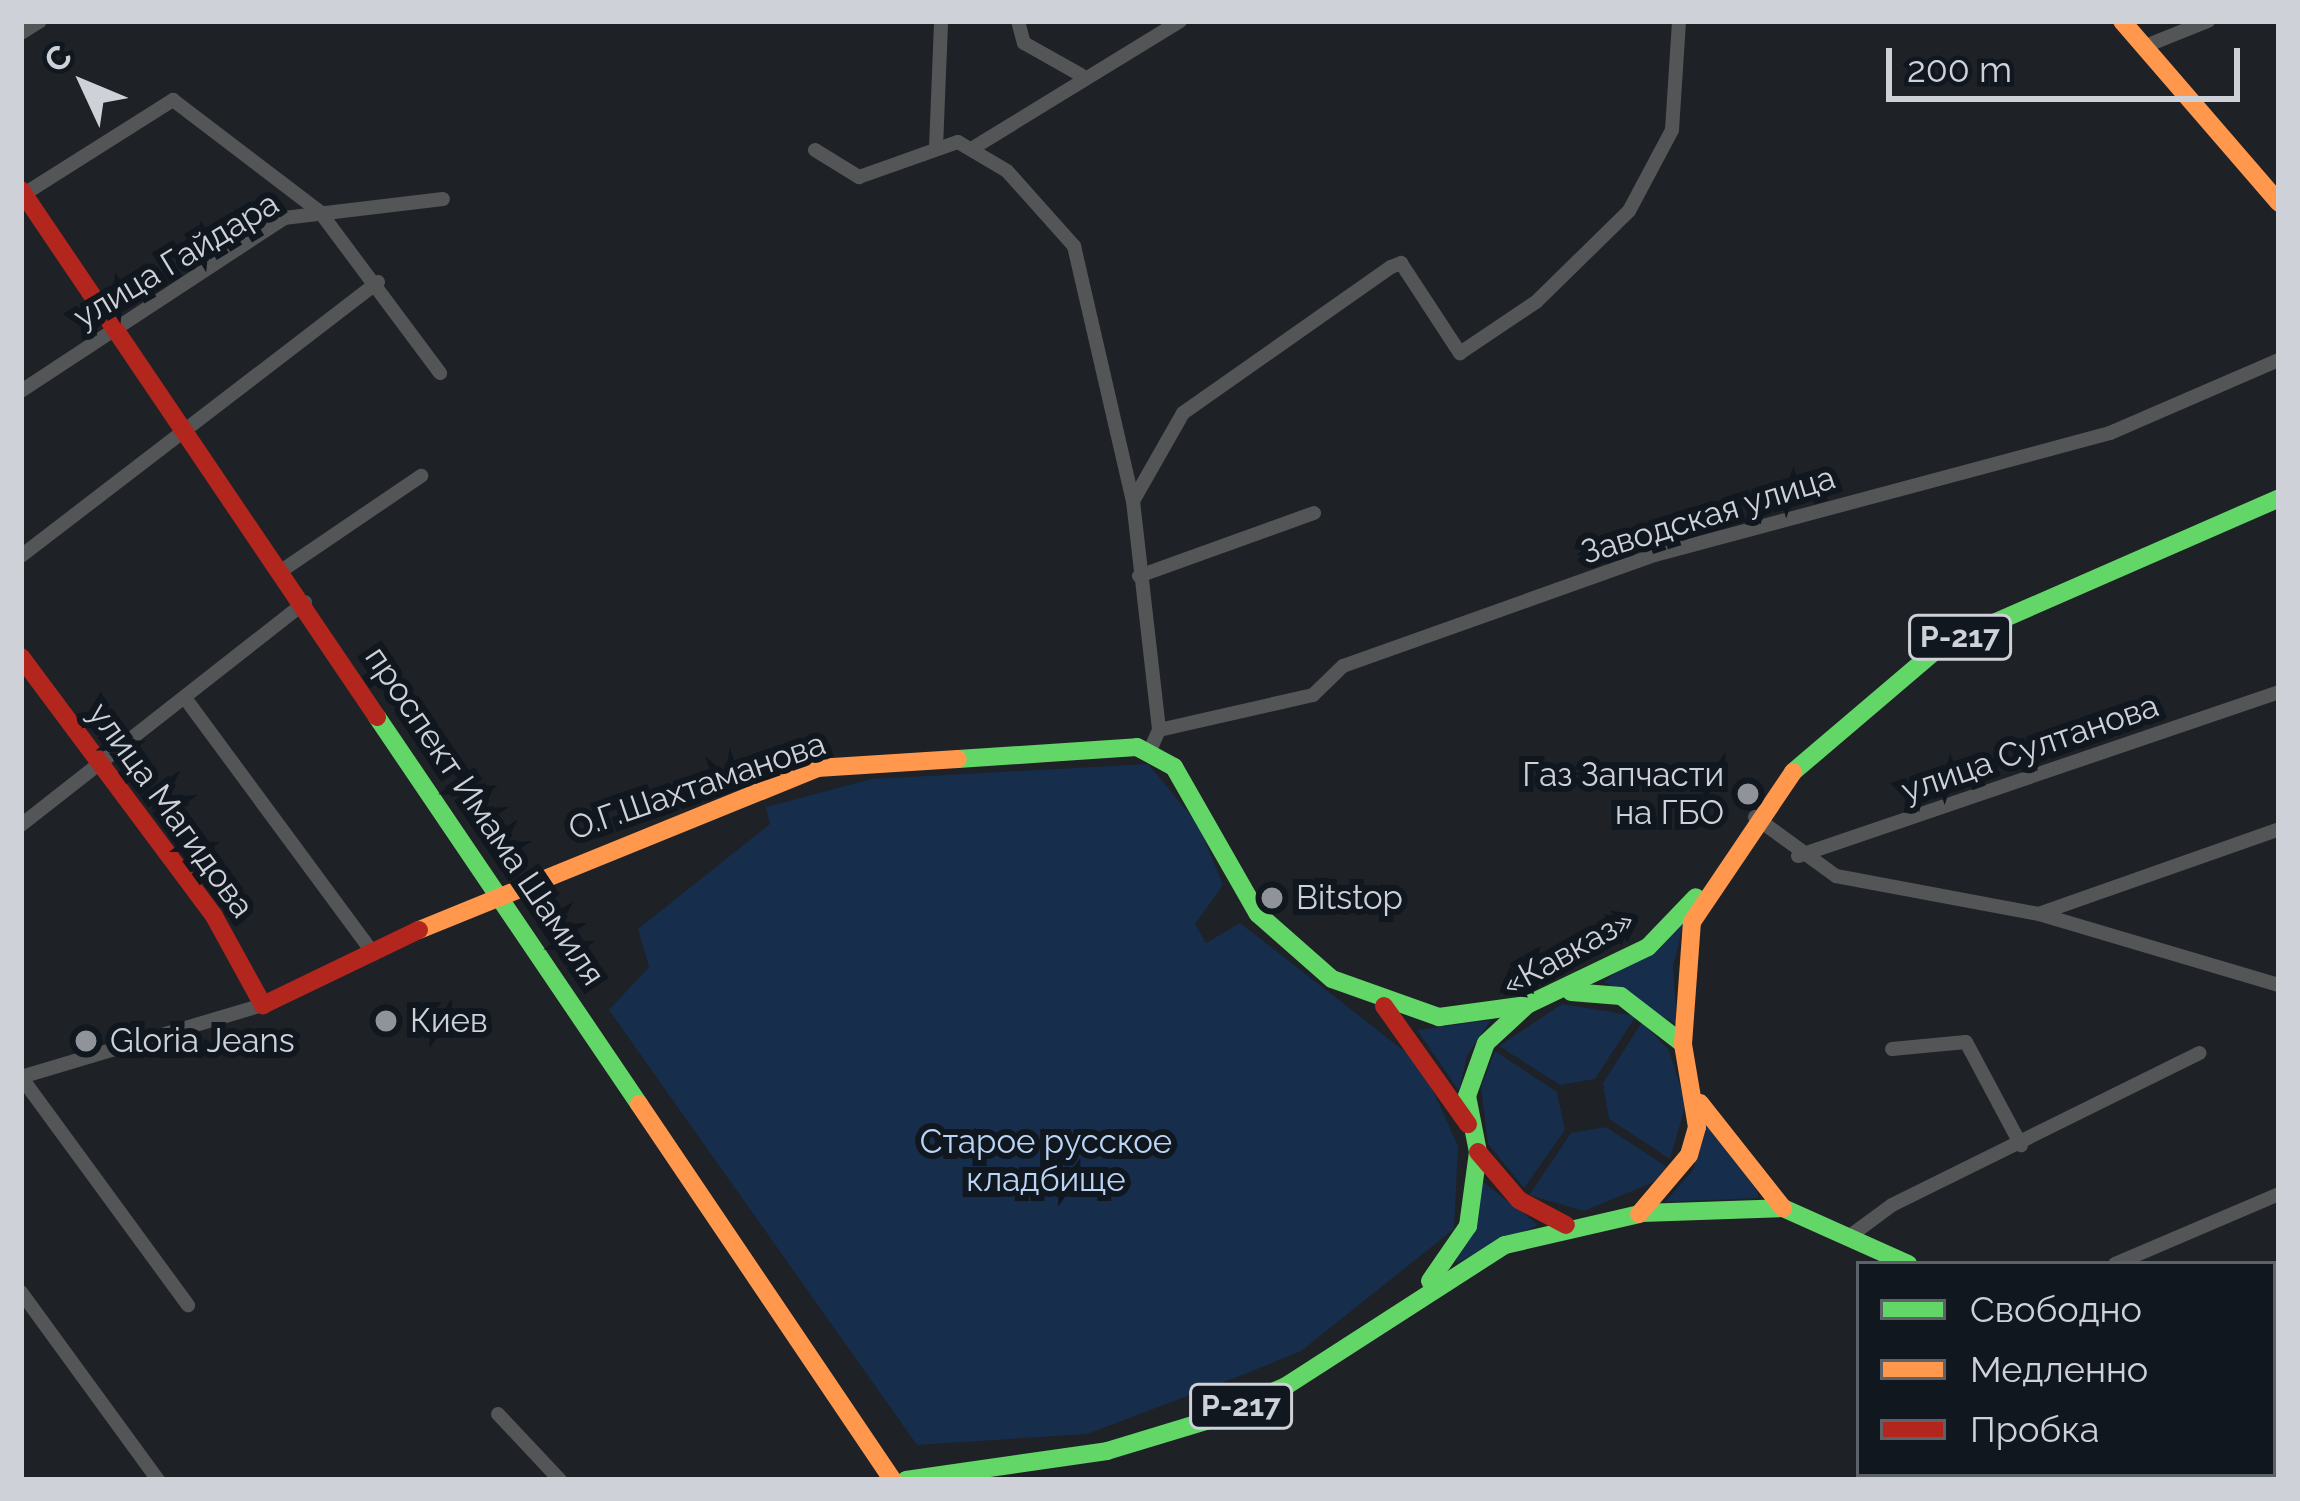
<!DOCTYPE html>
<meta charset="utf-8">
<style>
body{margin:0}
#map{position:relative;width:2300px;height:1501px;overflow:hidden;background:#1e2126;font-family:Raleway,sans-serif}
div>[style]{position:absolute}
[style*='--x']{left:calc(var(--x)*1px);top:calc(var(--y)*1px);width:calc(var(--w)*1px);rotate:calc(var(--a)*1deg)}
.green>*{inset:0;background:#162d4b}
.street>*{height:14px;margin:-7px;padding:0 7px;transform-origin:7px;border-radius:7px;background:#545556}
.fast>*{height:18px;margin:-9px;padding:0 9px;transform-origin:9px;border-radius:9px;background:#63d668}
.slow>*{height:18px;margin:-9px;padding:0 9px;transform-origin:9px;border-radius:9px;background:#ff974d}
.jam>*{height:18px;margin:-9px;padding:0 9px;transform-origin:9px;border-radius:9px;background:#b3261e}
.dots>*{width:33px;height:33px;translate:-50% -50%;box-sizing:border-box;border:6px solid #11171f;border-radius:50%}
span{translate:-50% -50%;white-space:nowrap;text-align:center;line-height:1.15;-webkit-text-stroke:12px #11171f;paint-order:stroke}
.shield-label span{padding:3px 9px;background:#11171f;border:3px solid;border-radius:9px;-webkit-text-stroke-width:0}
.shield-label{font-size:30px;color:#ced2d8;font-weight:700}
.street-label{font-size:33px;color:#ced2d8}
.poi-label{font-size:33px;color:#ced2d8}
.right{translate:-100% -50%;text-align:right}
.left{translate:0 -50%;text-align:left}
.park-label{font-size:33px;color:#bbd5f7}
.frame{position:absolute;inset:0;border:24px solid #ced2d8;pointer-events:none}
.legend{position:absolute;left:1856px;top:1261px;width:420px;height:216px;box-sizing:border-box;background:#11171f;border:3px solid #5d6269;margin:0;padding:15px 21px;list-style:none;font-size:36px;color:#ced2d8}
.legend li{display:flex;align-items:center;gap:24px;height:60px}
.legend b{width:60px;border:3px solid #5d6269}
.north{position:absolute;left:24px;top:24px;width:120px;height:120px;-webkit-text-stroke:9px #11171f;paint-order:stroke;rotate:314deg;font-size:33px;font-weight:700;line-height:48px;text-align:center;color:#ced2d8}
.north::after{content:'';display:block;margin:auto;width:42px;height:54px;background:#ced2d8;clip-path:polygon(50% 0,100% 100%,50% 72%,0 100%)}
.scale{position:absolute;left:1886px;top:48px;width:354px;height:54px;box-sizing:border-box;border:6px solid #ced2d8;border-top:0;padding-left:15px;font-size:36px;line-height:42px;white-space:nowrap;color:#ced2d8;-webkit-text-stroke:9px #11171f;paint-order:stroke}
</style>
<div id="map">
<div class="green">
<div style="clip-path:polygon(1148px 764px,1198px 824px,1223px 885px,1195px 924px,1206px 943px,1240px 923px,1421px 1064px,1458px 1146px,1454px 1229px,1301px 1351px,1240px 1376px,1087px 1434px,917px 1445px,609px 1010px,649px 967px,638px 929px,770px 824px,766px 807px,872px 779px)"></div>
<div style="clip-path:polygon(1685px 918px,1673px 966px,1677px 1025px,1604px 982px)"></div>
<div style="clip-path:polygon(1562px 1004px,1636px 1016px,1595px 1079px,1560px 1085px,1499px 1046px)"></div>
<div style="clip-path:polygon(1491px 1020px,1467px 1056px,1459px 1091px,1417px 1030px)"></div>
<div style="clip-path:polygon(1642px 1022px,1669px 1050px,1686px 1104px,1670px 1159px,1609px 1119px,1603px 1083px)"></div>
<div style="clip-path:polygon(1495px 1051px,1557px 1092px,1565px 1130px,1524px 1188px,1488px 1144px,1481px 1087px)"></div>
<div style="clip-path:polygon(1706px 1124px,1758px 1192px,1758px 1198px,1665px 1202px,1693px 1170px)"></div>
<div style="clip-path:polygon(1606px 1127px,1667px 1167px,1654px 1182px,1584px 1211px,1529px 1195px,1571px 1133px)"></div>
<div style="clip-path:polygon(1482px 1181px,1538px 1225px,1456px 1263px)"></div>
</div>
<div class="street">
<div style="--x:1018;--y:21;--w:23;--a:75"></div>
<div style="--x:1024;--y:43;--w:65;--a:29.3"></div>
<div style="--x:21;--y:33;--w:22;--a:-32"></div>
<div style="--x:2148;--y:45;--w:65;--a:-21.8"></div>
<div style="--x:936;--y:148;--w:127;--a:-87.7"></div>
<div style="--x:973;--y:148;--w:243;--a:-31.5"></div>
<div style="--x:815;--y:150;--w:52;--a:31.5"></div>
<div style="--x:859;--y:177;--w:105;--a:-19.5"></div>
<div style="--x:958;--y:142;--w:57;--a:30.6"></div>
<div style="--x:1007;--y:171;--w:101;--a:48.2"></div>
<div style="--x:1074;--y:246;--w:262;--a:77"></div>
<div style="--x:1133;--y:501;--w:230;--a:83.5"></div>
<div style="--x:1159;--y:730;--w:22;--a:114"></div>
<div style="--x:21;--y:196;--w:180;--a:-32.3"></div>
<div style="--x:173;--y:100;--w:185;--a:37.3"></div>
<div style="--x:320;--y:212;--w:201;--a:53.3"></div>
<div style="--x:21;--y:391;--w:315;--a:-33.3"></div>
<div style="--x:284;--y:218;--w:160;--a:-6.8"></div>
<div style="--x:1133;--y:501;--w:101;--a:-60.4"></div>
<div style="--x:1183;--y:413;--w:254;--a:-35.1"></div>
<div style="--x:1391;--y:267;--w:11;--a:-22"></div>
<div style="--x:1401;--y:263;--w:108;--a:56.8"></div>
<div style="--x:1460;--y:353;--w:92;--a:-33.9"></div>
<div style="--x:1536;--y:302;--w:130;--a:-44.4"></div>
<div style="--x:1629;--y:211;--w:92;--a:-62"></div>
<div style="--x:1672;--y:130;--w:109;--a:-86.3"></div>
<div style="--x:21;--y:556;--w:450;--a:-37.5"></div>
<div style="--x:284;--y:569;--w:166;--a:-34.2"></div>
<div style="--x:1139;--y:576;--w:186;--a:-19.8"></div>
<div style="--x:185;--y:698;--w:318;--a:53.6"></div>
<div style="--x:1159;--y:730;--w:158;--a:-12.8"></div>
<div style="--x:1313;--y:695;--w:42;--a:-44"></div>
<div style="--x:1343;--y:666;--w:331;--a:-19.6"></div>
<div style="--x:1655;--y:555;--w:471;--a:-15"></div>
<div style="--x:2110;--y:433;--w:184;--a:-23.4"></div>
<div style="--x:1755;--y:817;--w:100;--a:36.1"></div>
<div style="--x:1836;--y:876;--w:207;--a:10.6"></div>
<div style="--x:2039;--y:914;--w:250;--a:16.5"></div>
<div style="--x:21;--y:825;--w:361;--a:-38.1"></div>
<div style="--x:1798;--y:856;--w:508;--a:-18.83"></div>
<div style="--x:2041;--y:913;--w:252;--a:-19.4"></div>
<div style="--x:1892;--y:1049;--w:74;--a:-5.4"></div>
<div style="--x:1966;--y:1042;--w:117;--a:61.9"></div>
<div style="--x:21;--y:1077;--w:283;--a:53.8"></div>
<div style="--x:21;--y:1077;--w:252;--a:-16.6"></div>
<div style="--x:1850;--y:1236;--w:52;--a:-36.4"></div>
<div style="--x:1892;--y:1205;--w:343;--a:-26.3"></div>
<div style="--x:2115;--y:1264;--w:178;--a:-23.1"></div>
<div style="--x:21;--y:1292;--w:233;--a:53.9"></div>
<div style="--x:498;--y:1414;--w:91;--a:46.8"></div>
</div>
<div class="fast">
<div style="--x:377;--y:717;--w:467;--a:55.9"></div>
<div style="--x:958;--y:759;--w:179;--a:-3.8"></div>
<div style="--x:1137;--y:747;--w:42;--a:28.4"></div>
<div style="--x:1174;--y:767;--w:169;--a:60.3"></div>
<div style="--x:1258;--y:914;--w:98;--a:41.3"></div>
<div style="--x:1332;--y:979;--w:114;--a:19.6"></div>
<div style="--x:1439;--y:1017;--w:89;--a:-7.8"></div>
<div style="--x:1793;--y:772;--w:194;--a:-40.4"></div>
<div style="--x:1941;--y:646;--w:369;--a:-23.6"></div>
<div style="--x:1571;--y:992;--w:50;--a:4.6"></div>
<div style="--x:1621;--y:996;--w:78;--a:37.7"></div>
<div style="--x:1642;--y:1213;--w:141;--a:-2"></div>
<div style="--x:1783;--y:1208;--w:137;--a:24.1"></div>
<div style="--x:1430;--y:1281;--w:67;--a:-55.4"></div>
<div style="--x:1468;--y:1226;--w:75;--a:-82.3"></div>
<div style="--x:1478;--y:1152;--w:57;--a:-101.1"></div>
<div style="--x:1467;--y:1096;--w:56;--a:-70.3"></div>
<div style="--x:1486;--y:1043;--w:56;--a:-42.8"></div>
<div style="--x:1527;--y:1005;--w:134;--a:-25.6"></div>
<div style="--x:1648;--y:947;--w:69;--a:-46.2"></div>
<div style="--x:2273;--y:1443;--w:7;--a:27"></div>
<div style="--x:906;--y:1480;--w:203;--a:-8.2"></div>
<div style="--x:1107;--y:1451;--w:103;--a:-16.9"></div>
<div style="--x:1206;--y:1421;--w:87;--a:-23.6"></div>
<div style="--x:1286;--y:1386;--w:260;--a:-32.8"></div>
<div style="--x:1505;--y:1245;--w:138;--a:-13"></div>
</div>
<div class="slow">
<div style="--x:2122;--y:21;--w:240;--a:49.2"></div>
<div style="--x:419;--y:930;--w:430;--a:-22.1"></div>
<div style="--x:817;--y:768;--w:141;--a:-3.7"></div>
<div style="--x:1700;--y:1103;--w:134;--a:51.7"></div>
<div style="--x:639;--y:1104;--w:454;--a:56"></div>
<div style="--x:1639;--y:1214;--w:77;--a:-49.7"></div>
<div style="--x:1689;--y:1155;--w:29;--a:-74"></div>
<div style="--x:1697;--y:1127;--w:84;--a:-99.6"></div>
<div style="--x:1683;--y:1044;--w:122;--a:-85.8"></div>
<div style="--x:1692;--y:922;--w:181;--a:-56"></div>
</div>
<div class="jam">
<div style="--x:21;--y:190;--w:636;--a:55.96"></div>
<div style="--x:21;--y:657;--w:323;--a:53.3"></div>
<div style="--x:214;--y:916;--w:102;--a:61.2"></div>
<div style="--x:263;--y:1005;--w:173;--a:-25.7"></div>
<div style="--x:1384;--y:1006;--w:145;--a:54.6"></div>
<div style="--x:1478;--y:1152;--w:63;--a:49.5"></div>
<div style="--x:1519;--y:1200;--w:53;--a:28"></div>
</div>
<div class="dots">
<div style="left:1748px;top:794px;background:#90949a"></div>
<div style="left:1272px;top:898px;background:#90949a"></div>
<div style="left:386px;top:1021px;background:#90949a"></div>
<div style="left:86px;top:1041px;background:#90949a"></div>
</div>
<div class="shield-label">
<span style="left:1960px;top:637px">Р-217</span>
<span style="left:1241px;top:1406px">Р-217</span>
</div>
<div class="street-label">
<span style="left:176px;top:260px;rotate:-31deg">улица Гайдара</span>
<span style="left:1708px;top:515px;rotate:-17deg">Заводская улица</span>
<span style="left:2030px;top:748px;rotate:-19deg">улица Султанова</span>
<span style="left:697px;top:786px;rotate:-19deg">О.Г.Шахтаманова</span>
<span style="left:171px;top:810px;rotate:54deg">улица Магидова</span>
<span style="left:485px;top:816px;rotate:56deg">проспект Имама Шамиля</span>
<span style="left:1568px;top:952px;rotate:-29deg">«Кавказ»</span>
</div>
<div class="poi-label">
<span class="right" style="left:1724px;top:794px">Газ Запчасти<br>на ГБО</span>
<span class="left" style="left:1296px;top:898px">Bitstop</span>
<span class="left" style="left:410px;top:1021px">Киев</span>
<span class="left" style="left:110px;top:1041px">Gloria Jeans</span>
</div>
<div class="park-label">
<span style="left:1046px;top:1161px">Старое русское<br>кладбище</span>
</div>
<div class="frame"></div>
<ul class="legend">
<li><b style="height:15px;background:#63d668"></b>Свободно</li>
<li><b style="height:15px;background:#ff974d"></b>Медленно</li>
<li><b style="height:15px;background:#b3261e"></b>Пробка</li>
</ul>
<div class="north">С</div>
<div class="scale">200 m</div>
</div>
